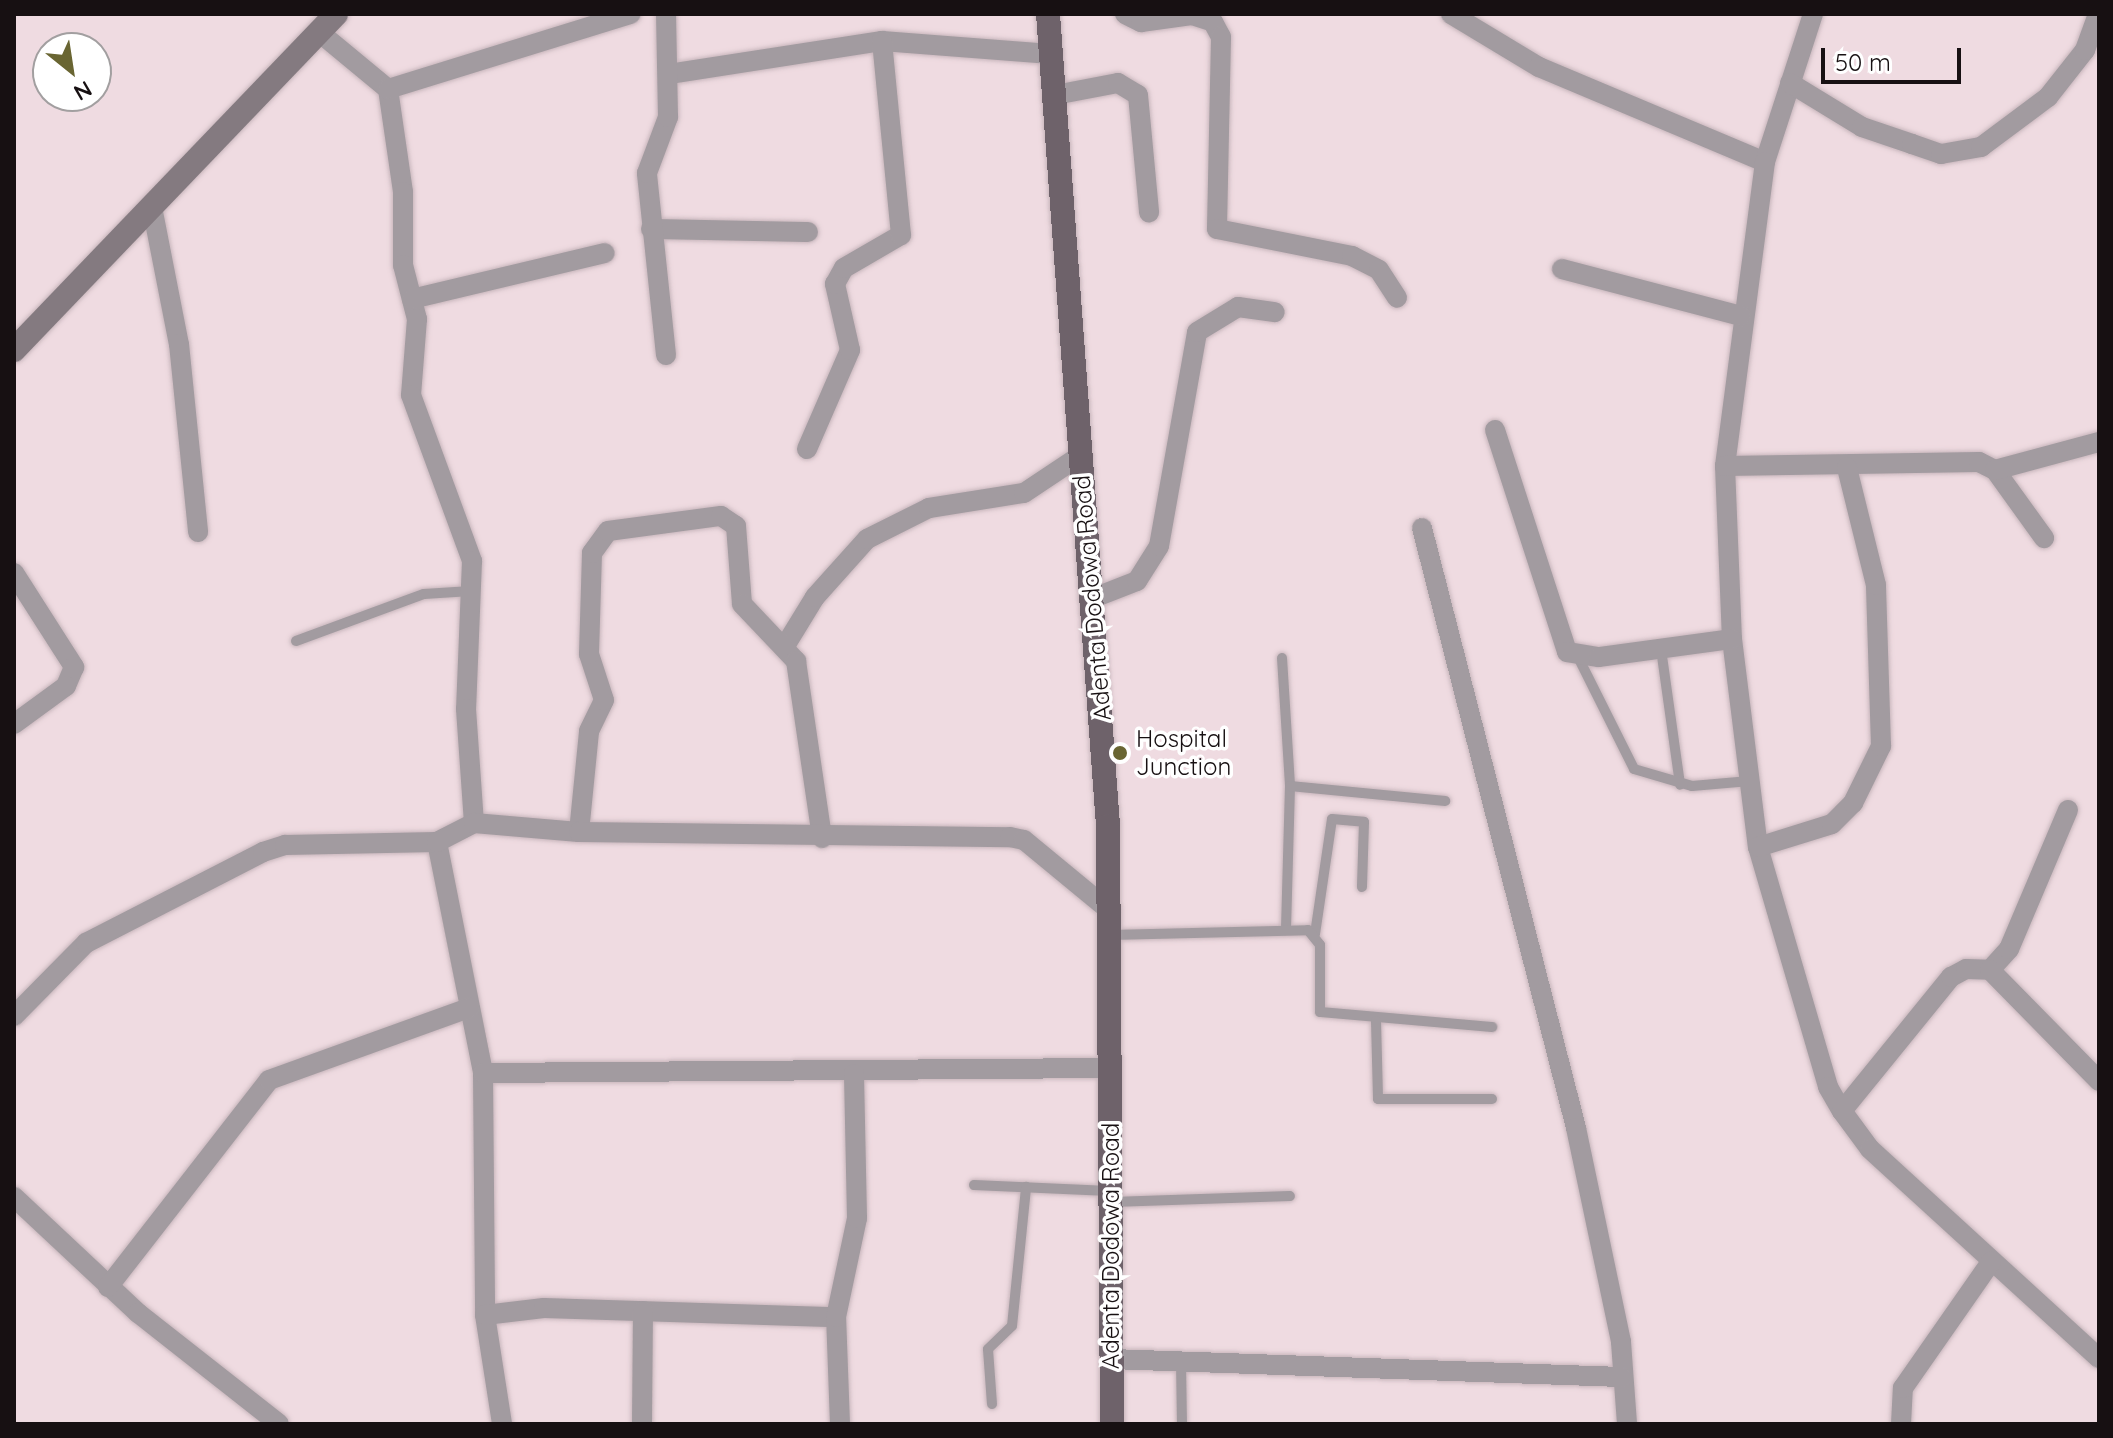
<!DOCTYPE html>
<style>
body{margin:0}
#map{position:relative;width:2113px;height:1438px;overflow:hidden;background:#efdbe1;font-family:Quicksand,sans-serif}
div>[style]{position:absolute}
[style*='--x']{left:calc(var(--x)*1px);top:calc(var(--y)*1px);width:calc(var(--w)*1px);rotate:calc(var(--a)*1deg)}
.roads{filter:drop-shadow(0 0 2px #c8b6bc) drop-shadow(0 0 2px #c8b6bc)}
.lane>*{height:10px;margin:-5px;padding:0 5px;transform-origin:5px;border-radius:5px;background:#a29ba0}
.street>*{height:20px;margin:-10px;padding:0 10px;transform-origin:10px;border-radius:10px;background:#a29ba0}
.secondary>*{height:24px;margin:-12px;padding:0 12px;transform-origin:12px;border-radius:12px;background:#847a80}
.primary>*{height:24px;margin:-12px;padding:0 12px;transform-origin:12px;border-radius:12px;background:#6e626a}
.dots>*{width:22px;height:22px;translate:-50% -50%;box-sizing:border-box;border:4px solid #fff;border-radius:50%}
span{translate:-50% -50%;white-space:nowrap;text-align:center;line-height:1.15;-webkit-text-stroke:7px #fff;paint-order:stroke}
.street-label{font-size:24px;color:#171012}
.poi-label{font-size:24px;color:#171012}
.left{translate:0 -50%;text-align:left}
.frame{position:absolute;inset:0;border:16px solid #171012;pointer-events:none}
.north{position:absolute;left:32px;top:32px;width:80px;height:80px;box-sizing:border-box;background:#fff;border:2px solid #a29fa0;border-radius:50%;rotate:150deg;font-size:22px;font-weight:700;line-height:32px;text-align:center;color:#171012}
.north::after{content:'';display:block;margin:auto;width:28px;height:36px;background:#696532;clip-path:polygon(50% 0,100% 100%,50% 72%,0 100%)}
.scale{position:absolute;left:1821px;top:48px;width:140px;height:36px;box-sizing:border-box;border:4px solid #171012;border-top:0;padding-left:10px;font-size:24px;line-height:28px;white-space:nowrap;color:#171012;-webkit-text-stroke:6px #fff;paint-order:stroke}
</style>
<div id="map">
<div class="roads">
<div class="lane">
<div style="--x:296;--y:641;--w:136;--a:-20.2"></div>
<div style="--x:424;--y:594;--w:47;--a:-3.7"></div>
<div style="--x:1661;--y:649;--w:137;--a:82"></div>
<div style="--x:1578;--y:657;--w:125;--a:63.4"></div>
<div style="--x:1634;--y:769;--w:60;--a:16.3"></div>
<div style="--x:1692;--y:786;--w:58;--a:-4.9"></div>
<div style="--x:1282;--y:658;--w:128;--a:86.4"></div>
<div style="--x:1290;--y:786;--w:144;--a:91.6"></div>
<div style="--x:1290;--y:786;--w:156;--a:5.5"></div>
<div style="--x:1315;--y:934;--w:116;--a:-81.6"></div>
<div style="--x:1332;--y:819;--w:32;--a:5"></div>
<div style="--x:1364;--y:822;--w:65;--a:91.8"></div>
<div style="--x:1110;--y:935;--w:198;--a:-1.4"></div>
<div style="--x:1308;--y:930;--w:19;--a:51"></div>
<div style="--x:1320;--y:945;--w:67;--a:90"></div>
<div style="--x:1320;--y:1012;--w:173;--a:5"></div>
<div style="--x:1376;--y:1021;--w:78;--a:88.5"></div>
<div style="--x:1378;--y:1099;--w:114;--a:0"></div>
<div style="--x:974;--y:1185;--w:135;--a:2.5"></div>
<div style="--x:1112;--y:1202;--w:178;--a:-1.9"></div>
<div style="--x:1181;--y:1362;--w:62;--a:89.1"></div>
<div style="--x:992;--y:1404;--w:55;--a:-94.2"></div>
<div style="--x:988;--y:1349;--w:33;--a:-44"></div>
<div style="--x:1012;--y:1326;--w:140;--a:-84.2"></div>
</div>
<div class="street">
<div style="--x:1125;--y:14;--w:18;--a:27"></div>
<div style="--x:1141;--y:22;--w:51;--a:-7.8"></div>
<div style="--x:1192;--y:15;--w:22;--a:18"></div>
<div style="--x:1213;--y:22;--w:17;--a:62"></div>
<div style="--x:1221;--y:37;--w:192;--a:91.2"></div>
<div style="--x:1217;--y:229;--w:138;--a:11.3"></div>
<div style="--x:1352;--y:256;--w:30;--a:27"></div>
<div style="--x:1379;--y:270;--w:33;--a:57"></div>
<div style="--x:1451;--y:14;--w:103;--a:31.1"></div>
<div style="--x:1539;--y:67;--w:245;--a:22.8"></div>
<div style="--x:1813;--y:14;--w:156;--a:108"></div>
<div style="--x:1765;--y:162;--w:307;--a:97.5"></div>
<div style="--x:1725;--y:466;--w:173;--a:87.7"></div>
<div style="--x:1732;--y:639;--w:210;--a:82.9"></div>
<div style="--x:1758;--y:847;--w:250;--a:73.7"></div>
<div style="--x:1828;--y:1087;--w:28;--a:60"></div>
<div style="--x:1842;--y:1111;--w:47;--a:53.6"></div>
<div style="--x:1870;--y:1149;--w:310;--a:42.4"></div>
<div style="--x:319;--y:32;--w:89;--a:39.6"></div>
<div style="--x:388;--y:89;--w:104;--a:81.7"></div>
<div style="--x:403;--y:192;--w:73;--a:90"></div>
<div style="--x:403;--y:265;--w:56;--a:75.5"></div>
<div style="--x:417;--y:319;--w:76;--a:94.5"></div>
<div style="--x:411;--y:395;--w:177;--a:69.8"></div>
<div style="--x:472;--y:561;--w:148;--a:92.3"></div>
<div style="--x:466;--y:709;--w:114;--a:86"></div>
<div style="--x:669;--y:74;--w:216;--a:-8.8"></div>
<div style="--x:882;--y:41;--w:169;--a:4.4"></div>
<div style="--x:1790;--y:83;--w:84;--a:31.4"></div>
<div style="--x:1862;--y:127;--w:53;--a:18.8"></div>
<div style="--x:1912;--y:144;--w:31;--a:19"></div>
<div style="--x:1941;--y:154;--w:41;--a:-9.9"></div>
<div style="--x:1981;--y:147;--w:84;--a:-36.7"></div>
<div style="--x:2048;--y:97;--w:60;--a:-51.8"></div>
<div style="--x:2085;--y:50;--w:38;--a:-70"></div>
<div style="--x:388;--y:89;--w:254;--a:-17.2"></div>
<div style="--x:1055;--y:95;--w:64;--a:-10.8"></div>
<div style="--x:1118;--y:83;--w:23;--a:31"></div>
<div style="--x:1138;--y:95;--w:118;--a:84.6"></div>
<div style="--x:152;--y:207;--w:140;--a:78.9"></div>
<div style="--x:179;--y:344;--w:189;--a:84.2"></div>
<div style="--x:651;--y:229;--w:157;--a:1.1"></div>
<div style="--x:1562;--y:269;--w:185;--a:14.7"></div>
<div style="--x:412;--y:299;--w:198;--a:-13.4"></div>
<div style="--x:666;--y:355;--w:183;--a:-96"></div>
<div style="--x:647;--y:173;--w:60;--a:-69.4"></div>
<div style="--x:668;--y:117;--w:103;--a:-91.1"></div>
<div style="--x:1495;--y:430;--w:233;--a:72"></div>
<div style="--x:1567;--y:652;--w:32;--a:9"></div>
<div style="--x:1599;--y:657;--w:134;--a:-7.7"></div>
<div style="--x:807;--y:449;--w:108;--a:-66.5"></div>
<div style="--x:850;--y:350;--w:68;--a:-102.8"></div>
<div style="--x:835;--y:284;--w:18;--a:-61"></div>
<div style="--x:844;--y:268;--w:66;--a:-30.1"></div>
<div style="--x:901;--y:235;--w:195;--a:-95.6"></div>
<div style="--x:1725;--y:466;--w:254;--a:-0.9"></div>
<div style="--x:1979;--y:462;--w:18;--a:27"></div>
<div style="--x:1995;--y:470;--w:84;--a:54.2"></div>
<div style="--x:1995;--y:470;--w:108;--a:-15.1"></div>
<div style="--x:1422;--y:528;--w:619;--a:75.6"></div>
<div style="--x:1576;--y:1128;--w:219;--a:78.1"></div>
<div style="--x:1621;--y:1342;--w:82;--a:85.8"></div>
<div style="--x:14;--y:573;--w:112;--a:57.4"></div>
<div style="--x:74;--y:667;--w:21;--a:113"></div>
<div style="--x:66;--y:686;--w:64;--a:143.8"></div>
<div style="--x:1096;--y:597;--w:44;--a:-21.3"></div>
<div style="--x:1137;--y:581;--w:41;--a:-57.8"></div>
<div style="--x:1159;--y:546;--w:217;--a:-79.9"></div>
<div style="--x:1197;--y:332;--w:48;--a:-31.4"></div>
<div style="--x:1238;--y:307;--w:37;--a:8"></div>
<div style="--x:785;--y:646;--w:57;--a:-58.5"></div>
<div style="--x:815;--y:597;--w:78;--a:-48.1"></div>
<div style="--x:867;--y:539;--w:69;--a:-26.6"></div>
<div style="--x:929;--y:508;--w:96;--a:-9"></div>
<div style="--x:1024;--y:493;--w:69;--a:-33.7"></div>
<div style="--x:579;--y:832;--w:101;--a:-84.3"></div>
<div style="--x:589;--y:731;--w:34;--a:-64"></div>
<div style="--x:604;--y:700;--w:48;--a:-108.1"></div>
<div style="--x:589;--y:654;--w:101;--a:-88.3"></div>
<div style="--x:592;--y:553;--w:27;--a:-54"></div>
<div style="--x:608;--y:531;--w:114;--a:-7.6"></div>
<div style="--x:721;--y:516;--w:18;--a:34"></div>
<div style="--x:736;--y:526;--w:78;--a:85.6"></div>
<div style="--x:742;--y:604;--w:79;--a:46.5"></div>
<div style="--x:796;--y:661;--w:179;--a:81.6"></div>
<div style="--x:437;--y:842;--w:236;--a:78.7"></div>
<div style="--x:483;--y:1073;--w:242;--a:89.5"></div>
<div style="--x:485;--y:1315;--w:110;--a:81.1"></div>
<div style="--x:1758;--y:847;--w:77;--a:-17.3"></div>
<div style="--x:1832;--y:824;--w:30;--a:-45"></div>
<div style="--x:1853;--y:803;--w:64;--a:-63.8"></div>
<div style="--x:1881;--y:746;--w:161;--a:-91.8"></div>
<div style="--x:1876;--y:585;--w:121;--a:-103.9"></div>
<div style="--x:1990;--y:970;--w:28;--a:-48"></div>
<div style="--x:2009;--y:949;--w:151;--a:-67"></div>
<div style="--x:14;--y:1016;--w:103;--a:-45.4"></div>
<div style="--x:86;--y:943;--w:199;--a:-27.2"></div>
<div style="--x:263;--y:852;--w:23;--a:-18"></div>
<div style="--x:285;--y:845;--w:152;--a:-1.1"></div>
<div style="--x:437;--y:842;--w:42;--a:-27.2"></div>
<div style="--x:474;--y:823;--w:105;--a:4.9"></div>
<div style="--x:579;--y:832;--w:431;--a:0.7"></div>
<div style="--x:1010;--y:837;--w:14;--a:12"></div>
<div style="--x:1024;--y:840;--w:112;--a:39.5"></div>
<div style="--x:483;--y:1073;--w:628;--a:-0.46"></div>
<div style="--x:1842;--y:1111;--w:173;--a:-50.9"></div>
<div style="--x:1951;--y:977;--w:17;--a:-28"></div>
<div style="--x:1966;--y:969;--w:24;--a:2"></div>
<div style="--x:1990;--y:970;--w:156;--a:45.5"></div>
<div style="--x:14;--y:1197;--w:170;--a:43.1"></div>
<div style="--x:138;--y:1313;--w:179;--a:38.2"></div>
<div style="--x:108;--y:1287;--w:262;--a:-52.1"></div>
<div style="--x:269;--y:1080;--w:213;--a:-19.8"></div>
<div style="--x:485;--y:1315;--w:59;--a:-6.8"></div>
<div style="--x:544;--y:1308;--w:292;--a:1.8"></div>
<div style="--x:1111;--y:1359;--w:511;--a:2.02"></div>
<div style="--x:642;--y:1424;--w:113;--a:-89.5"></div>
<div style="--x:840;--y:1424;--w:107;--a:-92.1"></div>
<div style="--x:836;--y:1317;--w:101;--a:-78"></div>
<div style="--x:857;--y:1218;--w:144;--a:-91.2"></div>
<div style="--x:1901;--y:1424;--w:36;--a:-87"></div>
<div style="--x:1903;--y:1388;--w:154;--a:-55.1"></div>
</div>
<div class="secondary">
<div style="--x:14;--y:350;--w:465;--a:-46.2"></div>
</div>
<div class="primary">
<div style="--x:1048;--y:14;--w:814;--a:85.77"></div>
<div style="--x:1108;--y:826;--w:598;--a:89.62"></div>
</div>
</div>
<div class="dots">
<div style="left:1120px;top:753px;background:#696532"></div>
</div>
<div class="street-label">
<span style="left:1092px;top:598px;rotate:-95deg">Adenta Dodowa Road</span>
<span style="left:1111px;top:1246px;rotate:-90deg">Adenta Dodowa Road</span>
</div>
<div class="poi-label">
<span class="left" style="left:1136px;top:753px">Hospital<br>Junction</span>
</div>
<div class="frame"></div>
<div class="north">N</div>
<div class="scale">50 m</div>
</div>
